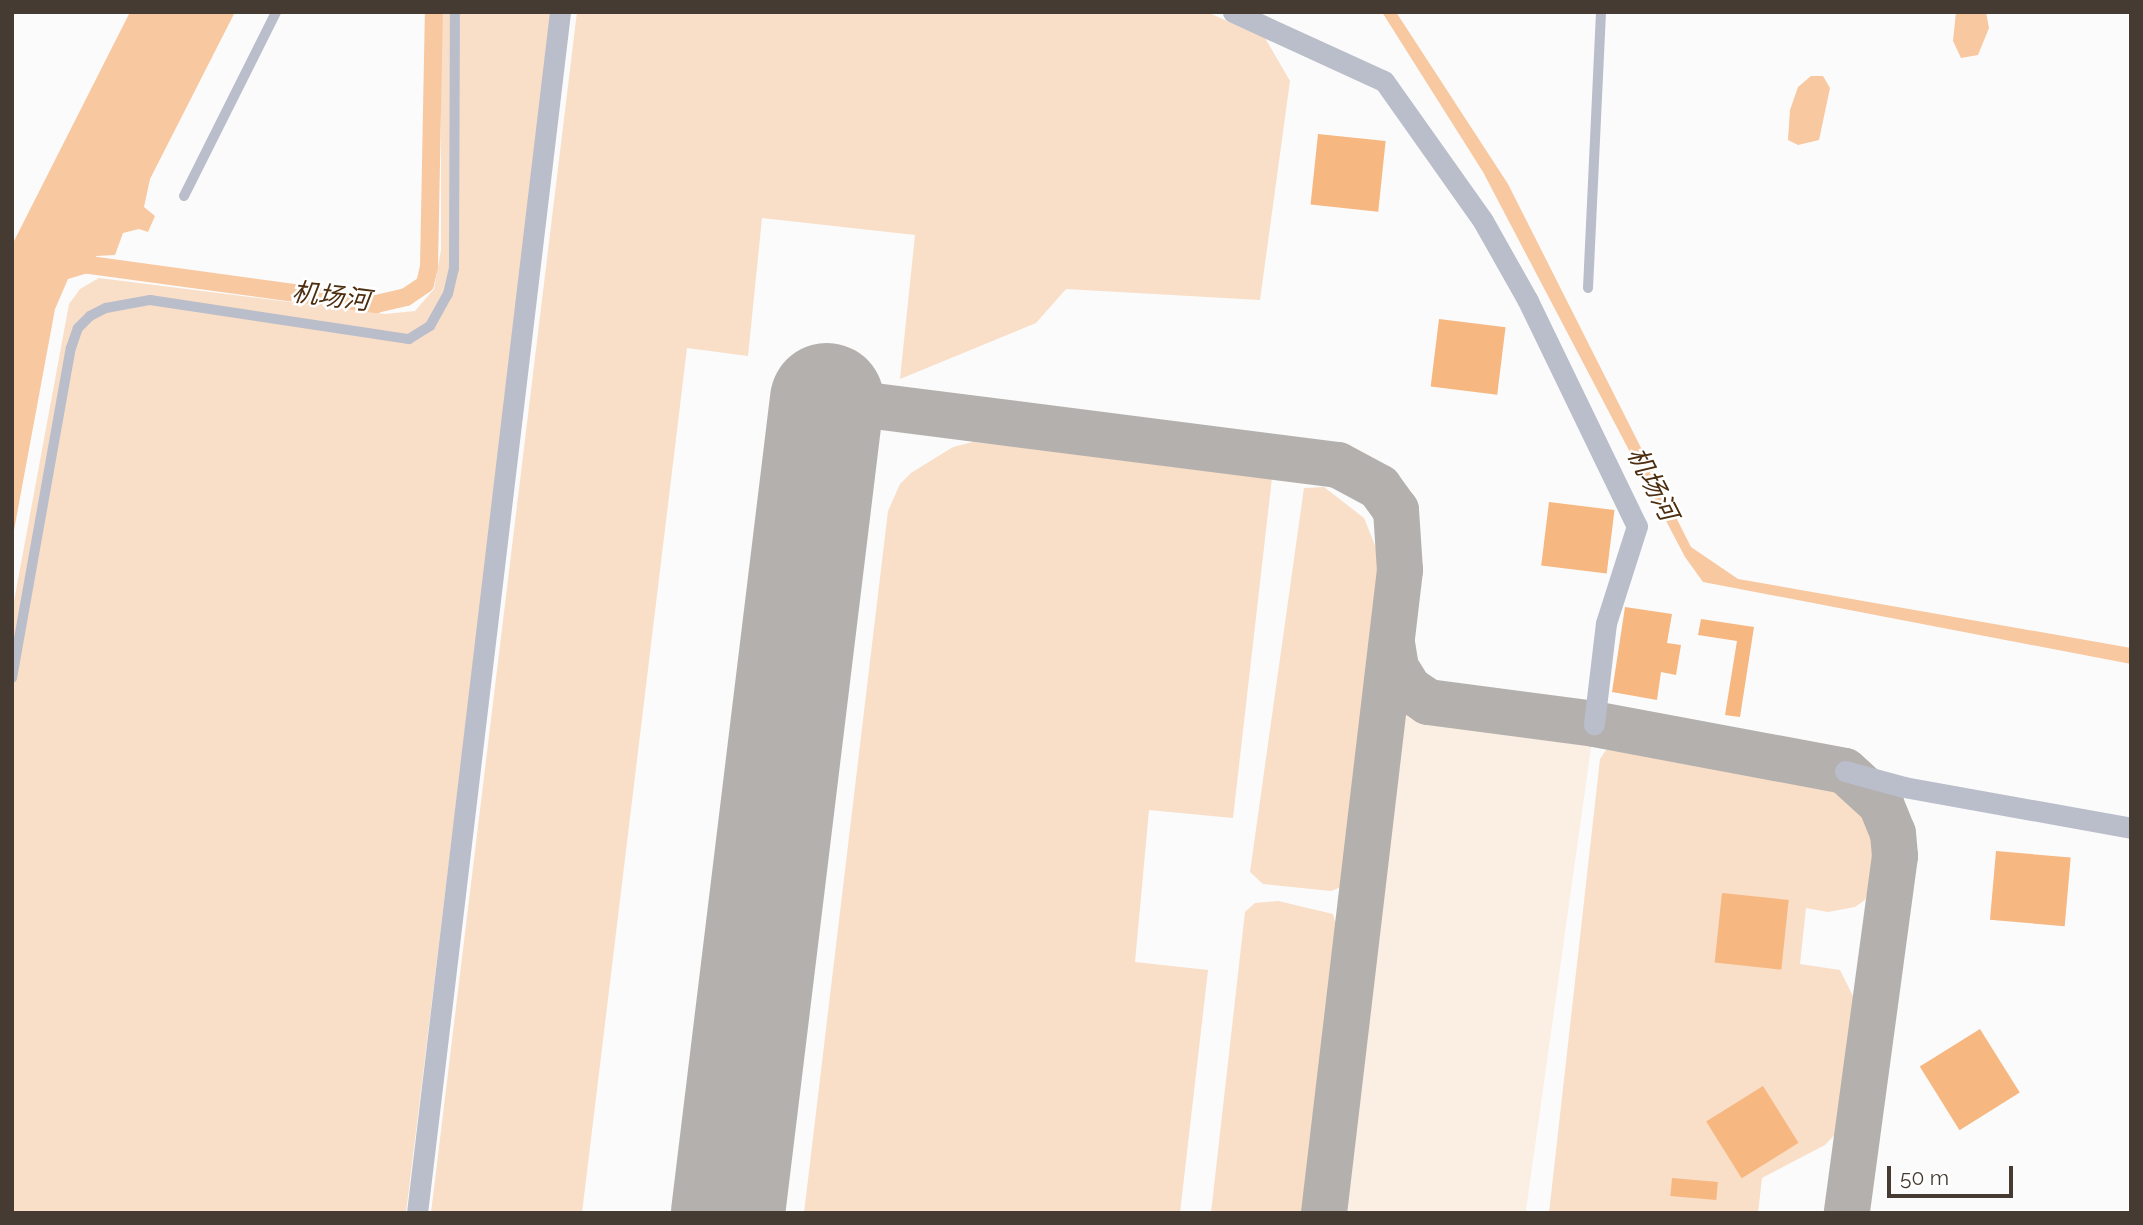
<!DOCTYPE html>
<meta charset="utf-8">
<style>
body{margin:0}
#map{position:relative;width:2143px;height:1225px;overflow:hidden;background:#fbfbfb;font-family:Raleway,"Noto Sans SC",sans-serif}
div>[style]{position:absolute}
[style*='--x']{left:calc(var(--x)*1px);top:calc(var(--y)*1px);width:calc(var(--w)*1px);rotate:calc(var(--a)*1deg)}
.built>*{inset:0;background:#fbeee3;transform-origin:0 0}
.green>*{inset:0;background:#f9dec8}
.water>*{inset:0;background:#f8c8a0}
.canal>*{height:18px;margin:-9px;padding:0 9px;transform-origin:9px;border-radius:9px;background:#f8c8a0}
.taxiway>*{height:46px;margin:-23px;padding:0 23px;transform-origin:23px;border-radius:23px;background:#b4b0ad}
.runway>*{height:114px;margin:-57px;padding:0 57px;transform-origin:57px;border-radius:57px;background:#b4b0ad}
.building>*{inset:0;background:#f6b781;transform-origin:0 0}
.lane>*{height:10px;margin:-5px;padding:0 5px;transform-origin:5px;border-radius:5px;background:#babdca}
.street>*{height:21px;margin:-10.5px;padding:0 10.5px;transform-origin:10.5px;border-radius:10.5px;background:#babdca}
span{translate:-50% -50%;white-space:nowrap;text-align:center;line-height:1.15;-webkit-text-stroke:5px #fff;paint-order:stroke}
.water-label{font-size:26px;color:#4d2e10;font-style:italic}
.frame{position:absolute;inset:0;border:14px solid #453b32;pointer-events:none}
.scale{position:absolute;left:1887px;top:1166px;width:126px;height:32px;box-sizing:border-box;border:4px solid #453b32;border-top:0;padding-left:9px;font-size:21px;line-height:24px;white-space:nowrap;color:#453b32;-webkit-text-stroke:5px #fff;paint-order:stroke}
</style>
<div id="map">
<div class="built">
<div style="left:1386px;top:712px;width:208px;height:505px;rotate:8deg"></div>
</div>
<div class="green">
<div style="clip-path:polygon(441px 12px,553px 12px,406px 1213px,12px 1213px,12px 612px,69px 304px,80px 289px,99px 278px,385px 314px,415px 311px,434px 289px,441px 250px)"></div>
<div style="clip-path:polygon(577px 12px,1207px 12px,1265px 38px,1290px 81px,1260px 300px,1066px 289px,1036px 323px,900px 379px,915px 235px,762px 218px,748px 356px,687px 348px,582px 1213px,431px 1213px)"></div>
<div style="clip-path:polygon(973px 442px,1273px 469px,1233px 818px,1149px 810px,1135px 962px,1208px 970px,1180px 1213px,804px 1213px,888px 511px,900px 484px,911px 473px,953px 447px)"></div>
<div style="clip-path:polygon(1324px 487px,1364px 518px,1380px 558px,1346px 878px,1341px 887px,1331px 891px,1263px 884px,1250px 872px,1304px 488px)"></div>
<div style="clip-path:polygon(1620px 747px,1821px 782px,1860px 806px,1873px 832px,1874px 876px,1865px 900px,1855px 907px,1828px 912px,1806px 908px,1800px 964px,1840px 970px,1856px 1002px,1839px 1130px,1825px 1145px,1762px 1178px,1758px 1213px,1549px 1213px,1600px 759px,1606px 750px)"></div>
<div style="clip-path:polygon(1278px 901px,1333px 914px,1337px 928px,1303px 1213px,1211px 1213px,1245px 912px,1255px 903px)"></div>
</div>
<div class="water">
<div style="clip-path:polygon(130px 12px,235px 12px,150px 179px,144px 207px,155px 216px,148px 232px,139px 229px,123px 233px,115px 255px,96px 256px,88px 273px,68px 279px,55px 309px,12px 541px,12px 245px)"></div>
<div style="clip-path:polygon(1382px 12px,1396px 12px,1508px 184px,1691px 547px,1738px 579px,2131px 648px,2131px 664px,1703px 582px,1685px 557px,1483px 172px)"></div>
<div style="clip-path:polygon(1956px 12px,1986px 12px,1989px 28px,1978px 55px,1961px 58px,1953px 41px)"></div>
<div style="clip-path:polygon(1811px 76px,1823px 76px,1830px 88px,1819px 140px,1798px 145px,1788px 140px,1790px 110px,1798px 87px)"></div>
</div>
<div class="canal">
<div style="--x:68;--y:262;--w:311;--a:7.8"></div>
<div style="--x:376;--y:304;--w:31;--a:-13"></div>
<div style="--x:406;--y:297;--w:23;--a:-34"></div>
<div style="--x:425;--y:284;--w:17;--a:-77"></div>
<div style="--x:429;--y:267;--w:255;--a:-88.9"></div>
</div>
<div class="taxiway">
<div style="--x:827;--y:400;--w:515;--a:7.25"></div>
<div style="--x:1338;--y:465;--w:47;--a:28.2"></div>
<div style="--x:1379;--y:487;--w:29;--a:54"></div>
<div style="--x:1396;--y:510;--w:60;--a:86.2"></div>
<div style="--x:1400;--y:570;--w:647;--a:96.74"></div>
<div style="--x:1392;--y:643;--w:25;--a:81"></div>
<div style="--x:1396;--y:668;--w:25;--a:58"></div>
<div style="--x:1409;--y:689;--w:23;--a:34"></div>
<div style="--x:1428;--y:702;--w:167;--a:7.5"></div>
<div style="--x:1594;--y:724;--w:255;--a:10.6"></div>
<div style="--x:1845;--y:771;--w:49;--a:42.5"></div>
<div style="--x:1881;--y:804;--w:31;--a:68"></div>
<div style="--x:1893;--y:833;--w:23;--a:85"></div>
<div style="--x:1895;--y:856;--w:360;--a:97.7"></div>
</div>
<div class="runway">
<div style="--x:728;--y:1213;--w:819;--a:-83.06"></div>
</div>
<div class="building">
<div style="left:1318px;top:134px;width:68px;height:71px;rotate:6deg"></div>
<div style="left:1439px;top:319px;width:67px;height:68px;rotate:7deg"></div>
<div style="left:1549px;top:502px;width:66px;height:64px;rotate:7deg"></div>
<div style="clip-path:polygon(1625px 607px,1672px 614px,1667px 643px,1681px 645px,1676px 675px,1661px 672px,1657px 700px,1612px 692px)"></div>
<div style="clip-path:polygon(1701px 619px,1754px 627px,1740px 717px,1725px 715px,1737px 641px,1698px 635px)"></div>
<div style="left:1996px;top:851px;width:75px;height:69px;rotate:5deg"></div>
<div style="left:1722px;top:893px;width:67px;height:70px;rotate:6deg"></div>
<div style="left:1980px;top:1029px;width:75px;height:71px;rotate:58deg"></div>
<div style="left:1763px;top:1086px;width:67px;height:67px;rotate:58deg"></div>
<div style="left:1672px;top:1178px;width:46px;height:18px;rotate:5deg"></div>
</div>
<div class="lane">
<div style="--x:184;--y:196;--w:206;--a:-63.4"></div>
<div style="--x:1588;--y:288;--w:276;--a:-87.3"></div>
<div style="--x:12;--y:678;--w:335;--a:-79.9"></div>
<div style="--x:71;--y:348;--w:21;--a:-71"></div>
<div style="--x:78;--y:328;--w:17;--a:-45"></div>
<div style="--x:90;--y:316;--w:18;--a:-27"></div>
<div style="--x:106;--y:308;--w:45;--a:-10.3"></div>
<div style="--x:150;--y:300;--w:262;--a:8.6"></div>
<div style="--x:409;--y:339;--w:25;--a:-32"></div>
<div style="--x:430;--y:326;--w:37;--a:-61"></div>
<div style="--x:448;--y:294;--w:26;--a:-77"></div>
<div style="--x:454;--y:269;--w:257;--a:-89.8"></div>
</div>
<div class="street">
<div style="--x:1233;--y:12;--w:166;--a:24.6"></div>
<div style="--x:1384;--y:81;--w:171;--a:54.7"></div>
<div style="--x:1483;--y:221;--w:92;--a:60.6"></div>
<div style="--x:1528;--y:301;--w:250;--a:64.2"></div>
<div style="--x:1637;--y:526;--w:102;--a:107.7"></div>
<div style="--x:1606;--y:623;--w:102;--a:96.8"></div>
<div style="--x:1845;--y:771;--w:61;--a:15.2"></div>
<div style="--x:1904;--y:787;--w:231;--a:10.2"></div>
<div style="--x:417;--y:1213;--w:1209;--a:-83.21"></div>
</div>
<div class="water-label">
<span style="left:331px;top:297px;rotate:7deg">机场河</span>
<span style="left:1652px;top:484px;rotate:63deg">机场河</span>
</div>
<div class="frame"></div>
<div class="scale">50 m</div>
</div>
